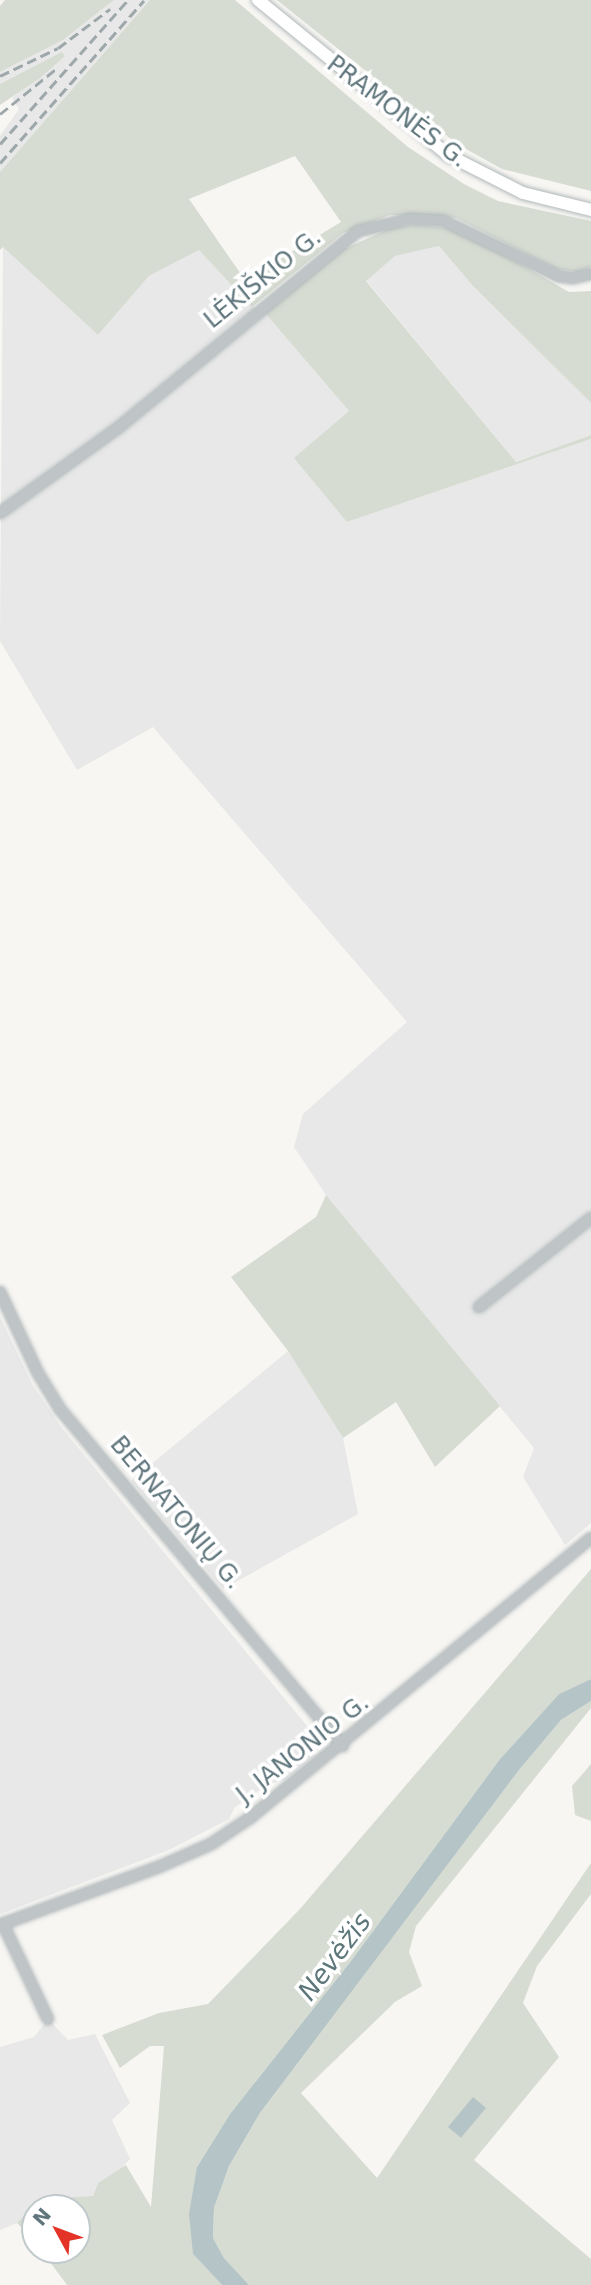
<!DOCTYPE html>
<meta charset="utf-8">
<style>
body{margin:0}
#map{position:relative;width:591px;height:2285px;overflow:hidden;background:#f7f6f3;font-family:"DejaVu Sans",sans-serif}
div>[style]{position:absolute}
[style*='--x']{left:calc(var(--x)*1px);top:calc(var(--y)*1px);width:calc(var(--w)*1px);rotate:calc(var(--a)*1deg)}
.built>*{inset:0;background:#e7e8e7}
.green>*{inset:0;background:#d7dcd2}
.water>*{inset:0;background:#b5c4c6;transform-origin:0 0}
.roads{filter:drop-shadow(0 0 2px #b1b8ba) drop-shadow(0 0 2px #b1b8ba)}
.minor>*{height:10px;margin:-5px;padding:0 5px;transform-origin:5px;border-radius:5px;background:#bfc5c7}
.major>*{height:12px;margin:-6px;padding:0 6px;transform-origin:6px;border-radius:6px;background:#fff}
.rail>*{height:2.5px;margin-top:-1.25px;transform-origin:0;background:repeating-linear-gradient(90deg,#9ea8ab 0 10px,transparent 0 15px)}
span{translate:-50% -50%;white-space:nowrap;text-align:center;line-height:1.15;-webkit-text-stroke:7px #fff;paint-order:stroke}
.street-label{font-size:24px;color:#61777e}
.water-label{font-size:26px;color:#5c767a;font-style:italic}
.north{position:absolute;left:21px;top:2194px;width:70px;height:70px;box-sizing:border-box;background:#fff;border:2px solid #c0c9cb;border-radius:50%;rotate:311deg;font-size:19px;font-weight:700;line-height:28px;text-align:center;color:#61777e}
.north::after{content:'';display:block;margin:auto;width:24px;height:32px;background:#e33427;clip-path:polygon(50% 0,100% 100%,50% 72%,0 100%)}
</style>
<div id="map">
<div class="built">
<div style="clip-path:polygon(114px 0,150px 0,0 172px,0 136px,19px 109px,12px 98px,65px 56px,62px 53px,0 84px,0 72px,63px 40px)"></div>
<div style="clip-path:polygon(439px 246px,473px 286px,591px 403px,591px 435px,516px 462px,366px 280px,395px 256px)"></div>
<div style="clip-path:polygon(3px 247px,98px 335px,149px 276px,199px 250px,252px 306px,265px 313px,349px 411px,347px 522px,591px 439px,591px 1523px,565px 1545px,523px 1477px,534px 1448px,326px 1195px,294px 1147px,303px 1114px,407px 1022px,153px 727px,77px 770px,0 641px)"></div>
<div style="clip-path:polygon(0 1317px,32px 1384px,61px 1427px,321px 1743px,314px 1756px,285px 1780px,267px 1785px,235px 1807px,229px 1819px,169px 1850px,0 1914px)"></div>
<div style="clip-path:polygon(288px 1351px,343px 1438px,358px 1514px,223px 1589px,131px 1481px)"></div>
<div style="clip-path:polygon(48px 2019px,68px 2040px,95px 2034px,130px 2103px,112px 2120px,130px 2159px,114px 2176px,98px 2183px,93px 2196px,40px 2199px,17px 2223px,0 2230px,0 2047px,34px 2037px)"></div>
</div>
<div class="green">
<div style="clip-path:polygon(5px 0,114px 0,63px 40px,0 72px,0 6px)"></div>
<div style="clip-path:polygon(evenodd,150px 0,235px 0,408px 147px,464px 184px,498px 201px,591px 221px,591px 267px,578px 272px,557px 269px,456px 218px,390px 215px,343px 233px,252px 307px,199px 250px,149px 276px,98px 335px,3px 247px,0 250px,0 172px,150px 0,295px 156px,341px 222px,245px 280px,189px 199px,295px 156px)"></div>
<div style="clip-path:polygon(277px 0,591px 0,591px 191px,502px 169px,457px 144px)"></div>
<div style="clip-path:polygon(62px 52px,65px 56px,40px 78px,0 105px,0 84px)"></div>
<div style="clip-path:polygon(416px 225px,447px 228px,473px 237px,569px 292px,591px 291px,591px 403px,473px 286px,439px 246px,395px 256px,366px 281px,516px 462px,591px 435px,591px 439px,347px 522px,294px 458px,349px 411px,265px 313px,337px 252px,391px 228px)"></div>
<div style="clip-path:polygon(326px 1195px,500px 1406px,435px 1467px,396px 1402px,343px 1438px,288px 1351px,231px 1277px,316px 1217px)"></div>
<div style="clip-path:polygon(591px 1569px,591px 1679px,559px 1694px,500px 1759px,351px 1961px,230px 2114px,197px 2167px,193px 2254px,222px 2285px,67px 2285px,41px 2250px,77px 2250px,77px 2208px,35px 2208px,35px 2241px,17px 2223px,40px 2199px,93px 2196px,98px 2183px,126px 2165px,151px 2207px,164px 2046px,150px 2046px,120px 2068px,102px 2035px,159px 2013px,208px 2004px,299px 1910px)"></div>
<div style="clip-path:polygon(591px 1701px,591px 1708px,416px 1926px,409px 1952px,422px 1986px,395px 2002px,301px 2093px,377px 2178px,591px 1863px,591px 1894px,537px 1966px,523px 2003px,559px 2057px,474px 2160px,591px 2259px,591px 2285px,249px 2285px,224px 2258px,213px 2238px,214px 2208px,229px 2166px,260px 2113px,519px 1770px,561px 1720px)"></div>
<div style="clip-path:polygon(591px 1764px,591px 1821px,575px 1815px,572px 1786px)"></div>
</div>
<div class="water">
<div style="clip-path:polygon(591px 1679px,591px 1701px,561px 1720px,519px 1770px,260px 2113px,229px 2166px,214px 2208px,213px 2238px,224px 2258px,249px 2285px,222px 2285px,193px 2254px,189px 2214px,197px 2167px,230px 2114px,351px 1961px,500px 1759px,559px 1694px)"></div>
<div style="left:473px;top:2097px;width:17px;height:39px;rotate:40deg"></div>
</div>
<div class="roads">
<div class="minor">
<div style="--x:0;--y:513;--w:145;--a:-35.8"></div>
<div style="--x:118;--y:428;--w:310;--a:-39.4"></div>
<div style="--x:358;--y:231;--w:53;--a:-13"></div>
<div style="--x:410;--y:219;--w:34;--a:3"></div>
<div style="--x:444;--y:221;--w:127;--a:25.6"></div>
<div style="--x:559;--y:276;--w:14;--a:8"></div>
<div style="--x:573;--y:278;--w:18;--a:-13"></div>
<div style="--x:0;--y:1292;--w:89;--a:64.9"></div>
<div style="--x:38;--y:1373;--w:42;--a:58.6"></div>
<div style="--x:60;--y:1409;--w:440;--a:50"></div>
<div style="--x:479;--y:1307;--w:143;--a:-38.5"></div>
<div style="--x:3;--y:1924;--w:105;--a:64.7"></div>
<div style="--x:0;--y:1925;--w:171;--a:-20.1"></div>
<div style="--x:161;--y:1866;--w:55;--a:-23.7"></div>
<div style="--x:211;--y:1844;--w:47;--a:-33.7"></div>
<div style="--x:250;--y:1818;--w:441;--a:-39.4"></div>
</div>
<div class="major">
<div style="--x:258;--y:0;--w:245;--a:39.2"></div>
<div style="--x:448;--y:155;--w:84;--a:26.9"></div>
<div style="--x:523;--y:193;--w:70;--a:14"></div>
</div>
</div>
<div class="rail">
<div style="--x:0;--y:76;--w:64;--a:-25.8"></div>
<div style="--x:58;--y:48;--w:65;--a:-36.9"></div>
<div style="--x:0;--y:114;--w:73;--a:-38.9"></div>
<div style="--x:0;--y:144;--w:193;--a:-48.4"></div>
<div style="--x:0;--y:163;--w:217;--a:-48.5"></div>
</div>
<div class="street-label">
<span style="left:397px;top:112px;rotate:37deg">PRAMONĖS G.</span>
<span style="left:263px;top:279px;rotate:-39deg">LĖKIŠKIO G.</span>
<span style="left:176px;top:1513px;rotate:50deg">BERNATONIŲ G.</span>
<span style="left:303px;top:1749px;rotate:-38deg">J. JANONIO G.</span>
</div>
<div class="water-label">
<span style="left:335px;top:1957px;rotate:-53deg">Nevėžis</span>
</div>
<div class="north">N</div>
</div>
